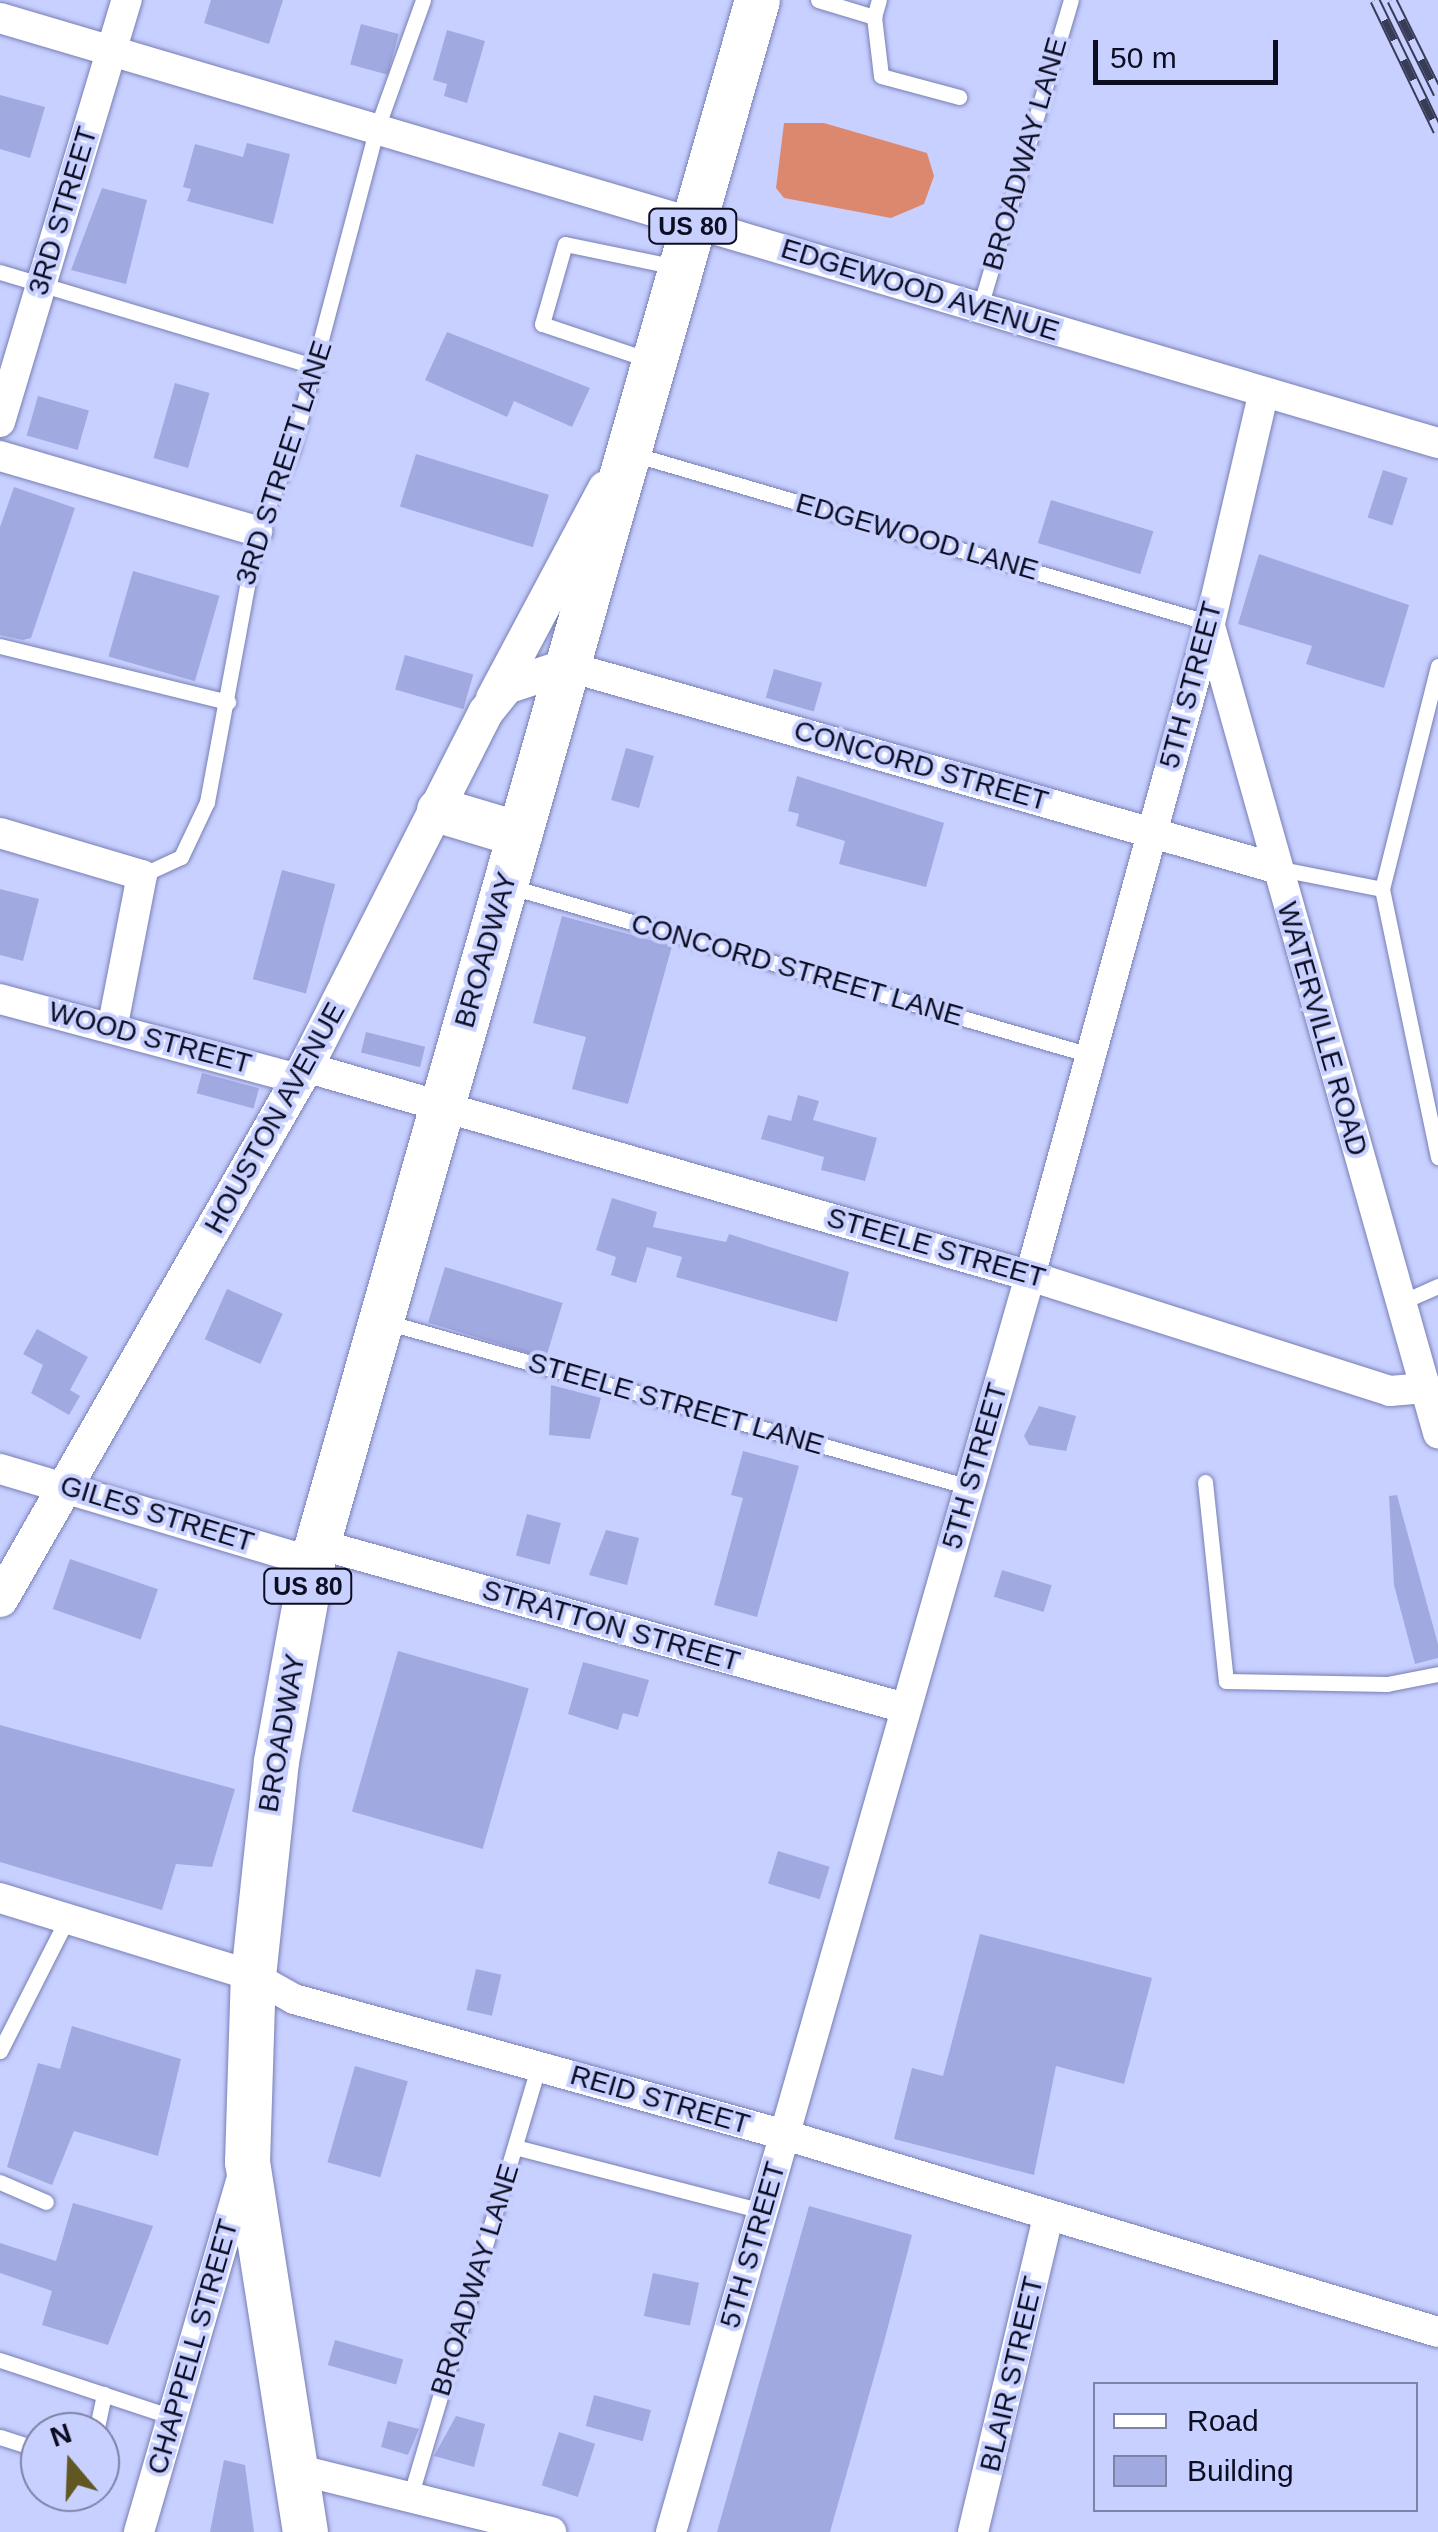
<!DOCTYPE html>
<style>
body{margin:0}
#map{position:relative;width:1438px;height:2532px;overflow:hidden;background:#c8d0ff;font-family:Arial,sans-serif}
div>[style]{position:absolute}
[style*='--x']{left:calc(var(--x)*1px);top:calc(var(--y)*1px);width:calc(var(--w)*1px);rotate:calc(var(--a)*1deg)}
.forest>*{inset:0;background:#dc886e}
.building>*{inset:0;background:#a1a9e1;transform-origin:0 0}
.roads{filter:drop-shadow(0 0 2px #787fb5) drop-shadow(0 0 2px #787fb5)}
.service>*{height:15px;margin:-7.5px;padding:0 7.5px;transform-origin:7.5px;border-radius:7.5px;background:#fff}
.minor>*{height:30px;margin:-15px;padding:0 15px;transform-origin:15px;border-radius:15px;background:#fff}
.tertiary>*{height:35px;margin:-17.5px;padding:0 17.5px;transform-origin:17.5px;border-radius:17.5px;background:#fff}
.primary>*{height:45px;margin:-22.5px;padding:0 22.5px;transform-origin:22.5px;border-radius:22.5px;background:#fff}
.rail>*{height:11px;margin-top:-5.5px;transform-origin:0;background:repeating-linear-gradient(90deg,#c8d0ff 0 22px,#393c56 0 44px);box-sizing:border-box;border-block:2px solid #393c56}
span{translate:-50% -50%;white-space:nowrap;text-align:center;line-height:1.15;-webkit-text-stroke:8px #c8d0ff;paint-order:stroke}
.shield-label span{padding:2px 8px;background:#c8d0ff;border:2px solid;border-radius:8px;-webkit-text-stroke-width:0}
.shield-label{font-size:25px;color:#0c0d21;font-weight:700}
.street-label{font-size:28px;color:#0c0d21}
.legend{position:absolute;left:1093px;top:2382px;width:325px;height:130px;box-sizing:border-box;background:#c8d0ff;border:2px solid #7d82a6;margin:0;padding:12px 18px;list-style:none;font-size:30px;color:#0c0d21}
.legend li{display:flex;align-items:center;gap:20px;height:50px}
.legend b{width:50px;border:2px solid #7d82a6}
.north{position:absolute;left:20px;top:2412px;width:100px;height:100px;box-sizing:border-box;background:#c8d0ff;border:2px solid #7d82a6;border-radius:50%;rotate:341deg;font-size:28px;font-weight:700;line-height:40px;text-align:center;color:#0c0d21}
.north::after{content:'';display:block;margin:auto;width:35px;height:45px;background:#615723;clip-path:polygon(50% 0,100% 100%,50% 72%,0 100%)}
.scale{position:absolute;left:1093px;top:40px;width:185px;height:45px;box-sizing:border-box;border:5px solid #0c0d21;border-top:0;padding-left:12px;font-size:30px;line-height:35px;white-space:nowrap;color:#0c0d21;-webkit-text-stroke:8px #c8d0ff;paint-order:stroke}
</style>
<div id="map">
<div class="forest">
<div style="clip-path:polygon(784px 123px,824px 123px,927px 153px,934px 176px,924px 204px,891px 218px,784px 198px,776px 188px)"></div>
</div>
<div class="building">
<div style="clip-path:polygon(211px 0,283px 0,269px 44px,204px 23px)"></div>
<div style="left:361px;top:24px;width:39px;height:42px;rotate:15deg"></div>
<div style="clip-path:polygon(447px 30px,485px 41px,467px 103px,444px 96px,447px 84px,433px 80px)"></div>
<div style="clip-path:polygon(0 95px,45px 107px,30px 158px,0 149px)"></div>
<div style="clip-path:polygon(247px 143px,290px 154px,273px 224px,187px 201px,191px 189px,183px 187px,195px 144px,243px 157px)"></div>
<div style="clip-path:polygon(102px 188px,147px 200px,126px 284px,71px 270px)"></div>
<div style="clip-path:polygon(447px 332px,590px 388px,572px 427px,514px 401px,507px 417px,425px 380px)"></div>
<div style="left:175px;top:383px;width:36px;height:78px;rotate:16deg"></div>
<div style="left:38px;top:396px;width:53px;height:41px;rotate:16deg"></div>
<div style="left:416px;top:454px;width:139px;height:55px;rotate:17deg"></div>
<div style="left:1383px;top:470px;width:26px;height:50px;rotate:18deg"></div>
<div style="clip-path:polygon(14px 487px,75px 508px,31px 638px,23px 640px,0 635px,0 527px)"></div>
<div style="left:1051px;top:500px;width:107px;height:45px;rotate:17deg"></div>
<div style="clip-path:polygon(1259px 554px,1409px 605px,1384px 688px,1306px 664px,1312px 646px,1238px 624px)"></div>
<div style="left:133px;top:571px;width:90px;height:89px;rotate:16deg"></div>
<div style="left:405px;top:655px;width:71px;height:36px;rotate:16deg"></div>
<div style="left:774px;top:669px;width:50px;height:30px;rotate:16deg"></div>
<div style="left:626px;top:748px;width:29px;height:54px;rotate:16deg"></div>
<div style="clip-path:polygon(797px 776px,944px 823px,926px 887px,839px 864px,845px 841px,796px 826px,799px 814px,788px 811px)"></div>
<div style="left:282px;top:870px;width:55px;height:113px;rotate:15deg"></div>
<div style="clip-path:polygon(0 889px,39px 899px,23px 961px,0 955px)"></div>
<div style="clip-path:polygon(562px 916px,672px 946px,628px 1104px,572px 1089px,586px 1037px,533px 1023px)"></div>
<div style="left:366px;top:1032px;width:61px;height:21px;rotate:14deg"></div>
<div style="left:202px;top:1073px;width:59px;height:21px;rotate:15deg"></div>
<div style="clip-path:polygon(798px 1095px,819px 1101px,813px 1120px,877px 1138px,865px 1181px,821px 1170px,824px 1157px,761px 1139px,768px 1115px,791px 1121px)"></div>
<div style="clip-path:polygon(612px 1198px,657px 1212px,653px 1227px,726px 1242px,729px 1234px,849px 1272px,837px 1322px,676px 1277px,682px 1257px,647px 1247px,636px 1283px,611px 1275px,616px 1257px,596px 1250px)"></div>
<div style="left:445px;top:1267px;width:123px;height:58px;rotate:17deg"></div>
<div style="left:227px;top:1289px;width:61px;height:55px;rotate:24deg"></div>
<div style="clip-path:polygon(37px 1329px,88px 1357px,70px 1390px,80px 1396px,69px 1415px,31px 1393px,43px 1365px,23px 1354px)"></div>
<div style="clip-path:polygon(551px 1385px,601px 1398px,590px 1439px,549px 1435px)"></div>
<div style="clip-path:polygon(1039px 1406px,1076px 1416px,1066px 1451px,1029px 1445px,1024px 1436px)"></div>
<div style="clip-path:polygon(743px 1451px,799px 1466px,757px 1617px,714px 1605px,743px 1498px,731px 1495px)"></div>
<div style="clip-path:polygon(1397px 1495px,1438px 1644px,1438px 1658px,1415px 1664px,1394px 1585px,1389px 1496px)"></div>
<div style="left:527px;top:1514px;width:35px;height:43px;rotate:15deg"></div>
<div style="clip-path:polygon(606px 1530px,639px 1538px,627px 1585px,589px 1575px)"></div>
<div style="left:70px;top:1559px;width:93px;height:53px;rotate:19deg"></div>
<div style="left:1002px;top:1570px;width:52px;height:28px;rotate:17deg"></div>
<div style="left:398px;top:1651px;width:136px;height:167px;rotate:16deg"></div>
<div style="clip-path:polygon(583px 1662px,649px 1680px,638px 1717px,623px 1713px,618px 1730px,568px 1714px)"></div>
<div style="clip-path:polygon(0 1725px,235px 1789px,212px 1867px,176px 1864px,162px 1910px,0 1862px)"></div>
<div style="left:778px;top:1851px;width:54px;height:34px;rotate:17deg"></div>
<div style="clip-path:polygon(980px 1934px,1152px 1978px,1124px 2084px,1056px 2066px,1034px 2175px,894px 2139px,912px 2068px,943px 2076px)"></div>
<div style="left:476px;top:1969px;width:26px;height:42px;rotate:13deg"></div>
<div style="clip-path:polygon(72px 2026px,181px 2059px,158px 2156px,74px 2131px,52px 2185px,7px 2167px,38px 2063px,60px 2069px)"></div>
<div style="left:355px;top:2066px;width:55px;height:100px;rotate:16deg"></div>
<div style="clip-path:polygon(73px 2203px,153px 2226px,108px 2345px,42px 2325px,52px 2291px,0 2273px,0 2243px,56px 2261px)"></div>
<div style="clip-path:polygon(809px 2206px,912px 2235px,884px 2342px,830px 2532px,717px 2532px)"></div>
<div style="left:653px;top:2273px;width:47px;height:44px;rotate:12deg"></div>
<div style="left:335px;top:2340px;width:71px;height:26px;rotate:16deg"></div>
<div style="left:594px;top:2395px;width:59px;height:32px;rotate:15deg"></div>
<div style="clip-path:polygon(456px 2416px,485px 2424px,474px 2467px,434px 2456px)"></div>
<div style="clip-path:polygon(388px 2421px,419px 2429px,408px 2455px,381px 2447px)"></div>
<div style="left:559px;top:2432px;width:38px;height:56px;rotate:18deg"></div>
<div style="clip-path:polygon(224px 2460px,245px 2465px,254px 2532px,210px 2532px)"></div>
</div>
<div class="roads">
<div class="service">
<div style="--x:818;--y:0;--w:59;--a:16.9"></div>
<div style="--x:874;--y:17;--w:18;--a:-74"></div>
<div style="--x:874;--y:17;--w:59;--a:83.2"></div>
<div style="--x:881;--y:76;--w:81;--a:15.1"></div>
<div style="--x:0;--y:272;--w:330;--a:16.7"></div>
<div style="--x:980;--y:307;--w:320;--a:-73.5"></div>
<div style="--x:652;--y:361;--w:116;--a:-161.4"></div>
<div style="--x:542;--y:324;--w:83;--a:-74"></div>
<div style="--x:565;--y:244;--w:113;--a:11.7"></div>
<div style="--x:633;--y:454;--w:601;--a:16.33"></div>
<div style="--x:0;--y:646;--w:235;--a:13.8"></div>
<div style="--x:1276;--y:868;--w:108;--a:11.2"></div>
<div style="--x:1382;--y:889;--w:274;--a:78.2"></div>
<div style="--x:142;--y:875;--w:43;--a:-24.8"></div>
<div style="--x:181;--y:857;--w:61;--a:-64.7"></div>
<div style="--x:207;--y:802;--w:276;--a:-79.5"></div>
<div style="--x:257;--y:531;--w:89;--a:-66.9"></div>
<div style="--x:292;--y:449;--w:332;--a:-75.2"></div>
<div style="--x:377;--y:128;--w:136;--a:-70.2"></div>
<div style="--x:508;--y:886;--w:606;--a:16.19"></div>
<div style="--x:1382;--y:889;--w:230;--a:-75.9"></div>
<div style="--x:1402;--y:1302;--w:39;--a:-24"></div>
<div style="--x:386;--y:1322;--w:606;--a:15.8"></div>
<div style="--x:1205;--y:1482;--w:200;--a:84"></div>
<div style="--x:1226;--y:1681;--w:161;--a:1.1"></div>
<div style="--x:1387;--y:1684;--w:52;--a:-11.1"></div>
<div style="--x:0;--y:2051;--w:148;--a:-63.1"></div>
<div style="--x:515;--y:2147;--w:256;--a:14.5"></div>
<div style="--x:0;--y:2182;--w:50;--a:23.5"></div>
<div style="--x:0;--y:2360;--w:181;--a:18.3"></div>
<div style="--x:96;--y:2432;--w:39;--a:-78"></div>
<div style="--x:0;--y:2437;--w:42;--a:18"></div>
<div style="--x:411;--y:2494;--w:448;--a:-73.4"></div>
</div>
<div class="minor">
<div style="--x:0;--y:18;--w:1499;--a:16.47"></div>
<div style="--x:0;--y:422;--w:441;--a:-73.3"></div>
<div style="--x:0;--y:456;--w:268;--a:16.3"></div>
<div style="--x:1210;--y:626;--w:839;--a:74.22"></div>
<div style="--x:566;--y:666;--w:737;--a:15.9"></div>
<div style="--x:0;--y:833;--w:148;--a:16.5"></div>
<div style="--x:142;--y:875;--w:152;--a:101"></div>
<div style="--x:0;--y:999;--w:310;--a:15"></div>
<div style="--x:305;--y:1067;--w:755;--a:16.08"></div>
<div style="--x:1030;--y:1276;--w:378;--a:17.7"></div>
<div style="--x:1390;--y:1391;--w:38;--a:-5"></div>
<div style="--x:0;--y:1469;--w:326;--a:16.6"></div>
<div style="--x:318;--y:1544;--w:609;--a:15.61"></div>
<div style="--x:0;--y:1898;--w:265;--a:17.1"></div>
<div style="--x:253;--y:1976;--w:47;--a:29.3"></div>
<div style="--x:294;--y:1999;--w:509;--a:15.48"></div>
<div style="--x:785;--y:2135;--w:682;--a:16.79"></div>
<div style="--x:291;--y:2468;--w:268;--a:13.8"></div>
<div style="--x:139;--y:2532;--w:372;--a:-73.8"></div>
<div style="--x:671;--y:2532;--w:1306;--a:-74.05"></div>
<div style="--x:1030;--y:1276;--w:677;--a:-74.59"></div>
<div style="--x:1210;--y:623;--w:234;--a:-76.9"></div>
<div style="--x:973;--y:2532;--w:325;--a:-76.6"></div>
</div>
<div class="tertiary">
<div style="--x:493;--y:698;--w:238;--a:-61.9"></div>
<div style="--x:0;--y:1599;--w:613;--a:-60.17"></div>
<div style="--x:305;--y:1067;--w:398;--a:-63.1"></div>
<div style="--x:485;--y:712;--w:33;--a:-51"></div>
<div style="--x:506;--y:686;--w:63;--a:-18.4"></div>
</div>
<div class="primary">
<div style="--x:439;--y:810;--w:84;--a:16.7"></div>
<div style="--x:305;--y:2532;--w:375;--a:-98.9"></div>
<div style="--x:247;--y:2162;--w:186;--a:-88.2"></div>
<div style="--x:253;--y:1976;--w:216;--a:-83.9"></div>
<div style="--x:276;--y:1761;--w:202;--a:-79.7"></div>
<div style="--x:312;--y:1562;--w:1624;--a:-74.1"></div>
</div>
</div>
<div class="rail">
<div style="--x:1375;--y:0;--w:145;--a:64.3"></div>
<div style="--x:1392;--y:0;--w:104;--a:63.7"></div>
</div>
<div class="shield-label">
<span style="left:693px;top:226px">US 80</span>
<span style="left:308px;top:1586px">US 80</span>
</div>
<div class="street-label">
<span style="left:1025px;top:154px;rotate:-74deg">BROADWAY LANE</span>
<span style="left:63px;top:211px;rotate:-73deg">3RD STREET</span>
<span style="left:920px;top:290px;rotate:17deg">EDGEWOOD AVENUE</span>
<span style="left:284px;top:463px;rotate:-72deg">3RD STREET LANE</span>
<span style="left:917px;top:537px;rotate:16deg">EDGEWOOD LANE</span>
<span style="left:1191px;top:685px;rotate:-75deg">5TH STREET</span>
<span style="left:921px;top:766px;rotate:16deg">CONCORD STREET</span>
<span style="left:486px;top:950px;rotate:-74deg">BROADWAY</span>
<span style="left:797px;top:970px;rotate:16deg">CONCORD STREET LANE</span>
<span style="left:1322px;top:1029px;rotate:74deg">WATERVILLE ROAD</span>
<span style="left:150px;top:1038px;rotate:15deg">WOOD STREET</span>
<span style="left:275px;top:1118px;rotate:-61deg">HOUSTON AVENUE</span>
<span style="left:936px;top:1248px;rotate:16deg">STEELE STREET</span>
<span style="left:676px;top:1404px;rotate:16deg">STEELE STREET LANE</span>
<span style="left:975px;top:1466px;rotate:-74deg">5TH STREET</span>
<span style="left:157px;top:1514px;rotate:17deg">GILES STREET</span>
<span style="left:611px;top:1626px;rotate:16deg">STRATTON STREET</span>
<span style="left:282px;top:1733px;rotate:-80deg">BROADWAY</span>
<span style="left:660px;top:2100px;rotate:16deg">REID STREET</span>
<span style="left:753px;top:2245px;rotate:-74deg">5TH STREET</span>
<span style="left:475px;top:2280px;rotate:-73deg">BROADWAY LANE</span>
<span style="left:193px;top:2347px;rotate:-74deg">CHAPPELL STREET</span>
<span style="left:1012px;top:2374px;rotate:-77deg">BLAIR STREET</span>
</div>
<ul class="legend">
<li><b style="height:12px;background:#fff"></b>Road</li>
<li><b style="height:28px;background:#a1a9e1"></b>Building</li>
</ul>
<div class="north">N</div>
<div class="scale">50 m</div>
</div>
